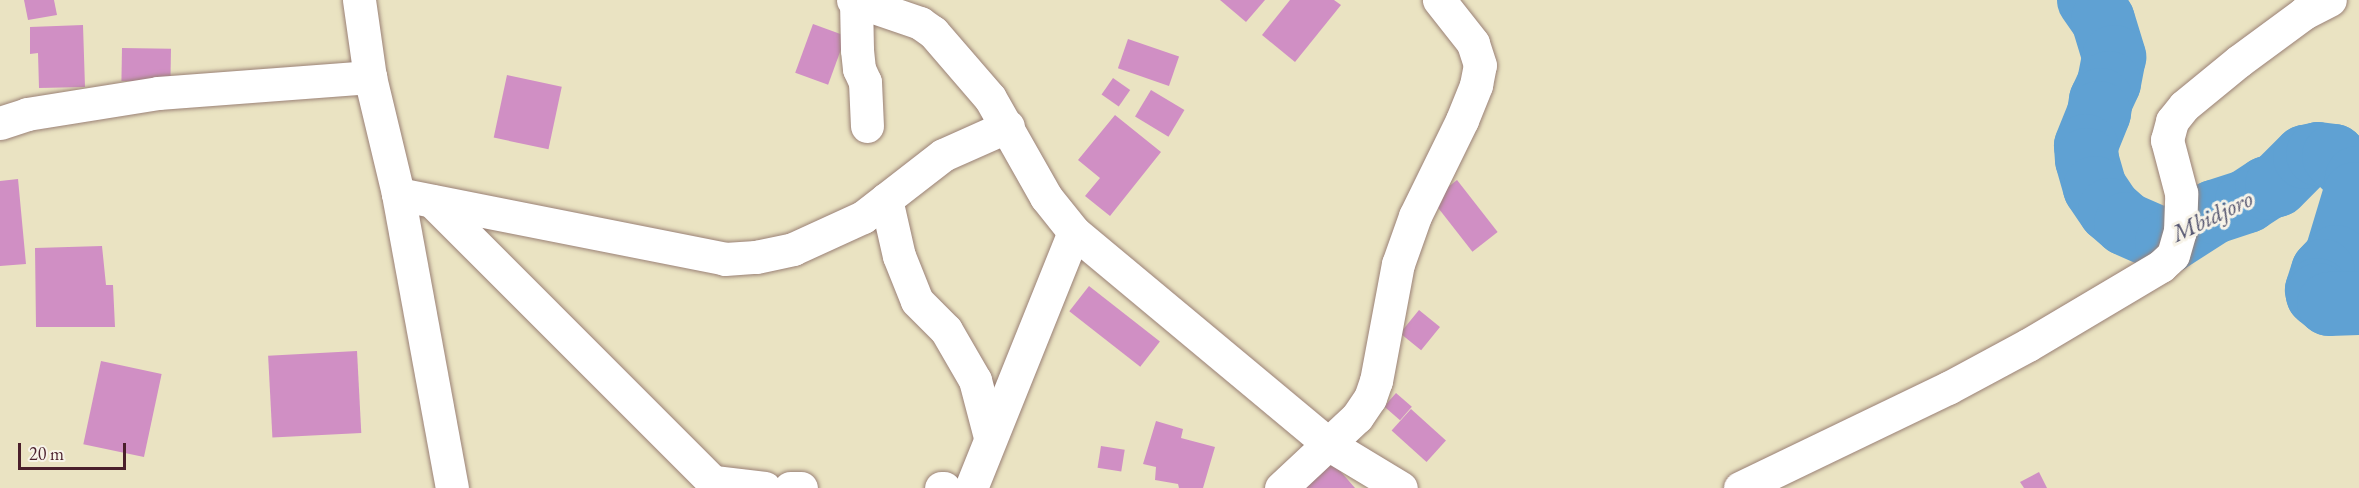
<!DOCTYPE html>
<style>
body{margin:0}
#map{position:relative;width:2359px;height:488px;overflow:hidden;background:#eae3c2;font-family:"EB Garamond",serif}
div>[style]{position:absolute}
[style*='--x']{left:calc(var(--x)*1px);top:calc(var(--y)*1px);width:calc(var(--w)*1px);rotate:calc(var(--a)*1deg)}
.river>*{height:64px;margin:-32px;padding:0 32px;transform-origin:32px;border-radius:32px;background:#5fa1d3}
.building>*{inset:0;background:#d08fc4;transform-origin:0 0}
.roads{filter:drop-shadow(0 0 2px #9a8176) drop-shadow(0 0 2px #9a8176)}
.street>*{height:33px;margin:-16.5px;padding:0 16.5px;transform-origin:16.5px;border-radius:16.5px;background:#fff}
span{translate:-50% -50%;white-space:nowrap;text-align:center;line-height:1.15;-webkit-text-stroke:6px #f7f3e8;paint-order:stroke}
.water-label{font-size:24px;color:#52536e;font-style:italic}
.scale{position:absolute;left:18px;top:443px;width:108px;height:27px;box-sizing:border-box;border:3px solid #4a1f2b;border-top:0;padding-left:8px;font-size:18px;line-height:21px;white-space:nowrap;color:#4a1f2b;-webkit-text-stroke:4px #f7f3e8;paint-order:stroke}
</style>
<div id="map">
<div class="river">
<div style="--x:2089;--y:0;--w:24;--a:55"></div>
<div style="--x:2103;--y:20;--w:39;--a:73"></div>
<div style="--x:2114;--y:57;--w:26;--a:101"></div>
<div style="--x:2109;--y:83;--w:19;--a:115"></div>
<div style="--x:2101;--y:100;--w:13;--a:99"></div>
<div style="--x:2099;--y:113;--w:35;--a:112"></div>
<div style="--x:2086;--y:146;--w:14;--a:86"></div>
<div style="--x:2087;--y:160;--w:29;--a:74"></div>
<div style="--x:2095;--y:188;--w:27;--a:56"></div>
<div style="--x:2110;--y:210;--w:21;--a:41"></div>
<div style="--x:2126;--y:224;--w:45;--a:23.7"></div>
<div style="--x:2167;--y:242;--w:56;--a:-32.6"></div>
<div style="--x:2214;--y:212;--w:35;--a:-18"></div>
<div style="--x:2247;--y:201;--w:24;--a:-33"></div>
<div style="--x:2267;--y:188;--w:10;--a:-17"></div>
<div style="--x:2277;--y:185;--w:40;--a:-45"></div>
<div style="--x:2305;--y:157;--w:13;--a:-13"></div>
<div style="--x:2318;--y:154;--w:16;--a:7"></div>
<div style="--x:2334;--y:156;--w:32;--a:44"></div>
<div style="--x:2357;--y:178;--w:16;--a:97"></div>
<div style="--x:2355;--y:194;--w:66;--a:106.8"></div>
<div style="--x:2336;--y:257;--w:19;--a:133"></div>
<div style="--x:2323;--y:271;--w:20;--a:108"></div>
<div style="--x:2317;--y:290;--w:5;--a:79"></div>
<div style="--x:2318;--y:295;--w:14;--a:39"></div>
<div style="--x:2329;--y:304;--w:30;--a:-2"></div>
</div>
<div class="building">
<div style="clip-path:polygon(24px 0,54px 0,57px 15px,28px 20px)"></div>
<div style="clip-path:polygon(1220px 0,1265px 0,1246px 22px)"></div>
<div style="clip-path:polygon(1290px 0,1334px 0,1341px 5px,1295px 62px,1262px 35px)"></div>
<div style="left:813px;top:24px;width:35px;height:52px;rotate:20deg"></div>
<div style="clip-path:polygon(83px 25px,85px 87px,39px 88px,38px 53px,30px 54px,30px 27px)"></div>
<div style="left:1128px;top:39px;width:54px;height:31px;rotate:19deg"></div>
<div style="left:122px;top:48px;width:49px;height:33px;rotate:1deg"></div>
<div style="left:507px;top:75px;width:56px;height:64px;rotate:12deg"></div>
<div style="left:1113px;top:78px;width:21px;height:20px;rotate:35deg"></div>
<div style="left:1151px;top:90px;width:39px;height:31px;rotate:31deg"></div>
<div style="clip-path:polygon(1115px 115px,1161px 152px,1110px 216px,1085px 196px,1100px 178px,1078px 160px)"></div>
<div style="clip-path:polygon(18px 179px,26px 264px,0 266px,0 181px)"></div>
<div style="left:1457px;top:180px;width:66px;height:32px;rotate:52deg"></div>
<div style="clip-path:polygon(102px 246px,106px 285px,113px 285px,115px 327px,36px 327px,35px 248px)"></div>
<div style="left:1089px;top:286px;width:90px;height:32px;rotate:38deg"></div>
<div style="left:1419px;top:310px;width:27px;height:30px;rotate:39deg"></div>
<div style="left:357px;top:351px;width:82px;height:89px;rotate:87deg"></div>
<div style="left:101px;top:361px;width:62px;height:85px;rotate:12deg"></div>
<div style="left:1396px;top:393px;width:21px;height:18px;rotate:41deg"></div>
<div style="left:1411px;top:409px;width:47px;height:29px;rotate:42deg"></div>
<div style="clip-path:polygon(1156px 421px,1183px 429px,1181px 438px,1215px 447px,1203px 488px,1179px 488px,1178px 484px,1155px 480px,1156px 467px,1143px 464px)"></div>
<div style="left:1101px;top:446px;width:24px;height:22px;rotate:9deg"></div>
<div style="clip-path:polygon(1328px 457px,1355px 488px,1301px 488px)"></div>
<div style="clip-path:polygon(2039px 472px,2047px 488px,2024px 488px,2020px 482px)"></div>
</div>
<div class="roads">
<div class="street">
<div style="--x:359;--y:0;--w:78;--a:81.9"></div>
<div style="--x:370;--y:77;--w:120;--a:76.5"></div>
<div style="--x:398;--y:194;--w:299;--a:79.6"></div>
<div style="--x:853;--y:0;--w:71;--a:18.9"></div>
<div style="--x:920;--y:23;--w:16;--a:35"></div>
<div style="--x:933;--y:32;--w:87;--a:49.2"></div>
<div style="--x:990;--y:98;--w:114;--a:60.5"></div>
<div style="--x:1046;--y:197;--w:45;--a:51.3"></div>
<div style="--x:1074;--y:232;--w:331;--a:39.8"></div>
<div style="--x:1328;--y:444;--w:85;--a:31.1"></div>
<div style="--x:856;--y:1;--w:49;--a:88.8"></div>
<div style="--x:857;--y:50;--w:19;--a:84"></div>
<div style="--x:859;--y:69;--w:14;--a:65"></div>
<div style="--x:865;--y:82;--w:44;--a:87.4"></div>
<div style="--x:0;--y:123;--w:28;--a:-18"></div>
<div style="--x:27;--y:114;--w:133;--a:-9.1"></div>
<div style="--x:158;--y:93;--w:213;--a:-4.3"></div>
<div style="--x:398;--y:194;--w:333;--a:11.2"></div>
<div style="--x:725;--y:259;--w:31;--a:-4"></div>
<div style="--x:756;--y:257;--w:38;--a:-12"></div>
<div style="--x:793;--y:249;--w:77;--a:-24.6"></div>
<div style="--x:863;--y:217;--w:101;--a:-37.8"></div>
<div style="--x:943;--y:155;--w:71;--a:-24"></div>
<div style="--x:886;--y:199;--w:58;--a:77.2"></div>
<div style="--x:899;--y:256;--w:48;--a:68.2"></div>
<div style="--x:917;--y:301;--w:41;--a:45"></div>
<div style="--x:946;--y:330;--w:58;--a:59.9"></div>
<div style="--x:975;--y:380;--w:59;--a:75.3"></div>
<div style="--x:432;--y:201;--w:406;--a:45"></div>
<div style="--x:714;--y:482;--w:51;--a:6.7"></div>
<div style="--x:790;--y:488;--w:11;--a:0"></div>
<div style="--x:941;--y:488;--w:3;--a:0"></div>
<div style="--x:971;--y:488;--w:276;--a:-68.1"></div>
<div style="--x:1281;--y:488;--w:104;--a:-43.1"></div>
<div style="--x:1357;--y:417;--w:23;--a:-56"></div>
<div style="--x:1370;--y:398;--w:18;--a:-71"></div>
<div style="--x:1376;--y:381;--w:119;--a:-79.4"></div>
<div style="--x:1398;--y:264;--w:51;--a:-70.5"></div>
<div style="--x:1415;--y:216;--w:107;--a:-63.9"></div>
<div style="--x:1462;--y:120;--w:38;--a:-68"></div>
<div style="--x:1476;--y:85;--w:20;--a:-79"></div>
<div style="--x:1480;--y:65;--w:23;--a:-108"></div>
<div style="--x:1473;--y:43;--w:55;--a:-128.3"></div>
<div style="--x:1740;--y:488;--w:231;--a:-25.7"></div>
<div style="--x:1948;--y:388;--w:91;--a:-28.3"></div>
<div style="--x:2028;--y:345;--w:155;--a:-30.7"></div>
<div style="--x:2161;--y:266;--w:16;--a:-43"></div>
<div style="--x:2173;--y:255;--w:25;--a:-74"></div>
<div style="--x:2180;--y:231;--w:38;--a:-88"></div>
<div style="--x:2181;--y:193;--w:55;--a:-104.8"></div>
<div style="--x:2167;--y:140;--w:20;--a:-75"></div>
<div style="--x:2172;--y:121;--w:19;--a:-51"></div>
<div style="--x:2184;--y:106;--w:71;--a:-39.3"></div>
<div style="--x:2239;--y:61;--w:81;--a:-36.4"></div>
<div style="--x:2304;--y:13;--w:29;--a:-27"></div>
</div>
</div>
<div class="water-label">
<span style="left:2212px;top:216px;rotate:-26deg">Mbidjoro</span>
</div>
<div class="scale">20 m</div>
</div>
